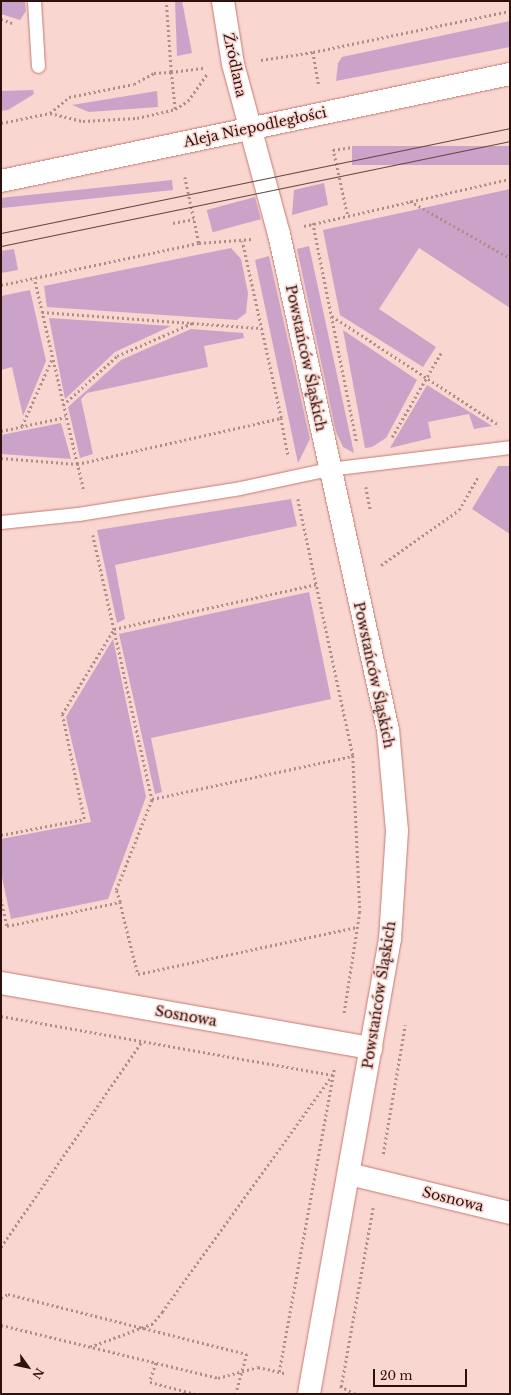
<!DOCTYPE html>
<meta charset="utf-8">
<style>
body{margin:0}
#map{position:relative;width:511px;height:1395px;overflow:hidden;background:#f9d6d0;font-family:"Libre Baskerville",serif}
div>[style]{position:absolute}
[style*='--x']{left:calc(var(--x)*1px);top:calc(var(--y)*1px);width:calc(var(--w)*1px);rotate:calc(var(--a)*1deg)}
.green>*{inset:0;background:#cba3c9;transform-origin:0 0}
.path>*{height:2.5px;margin-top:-1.25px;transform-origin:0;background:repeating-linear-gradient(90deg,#af8e89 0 2px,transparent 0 5px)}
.roads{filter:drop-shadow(0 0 1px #c8796f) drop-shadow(0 0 1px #c8796f)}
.lane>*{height:13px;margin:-6.5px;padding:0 6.5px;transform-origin:6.5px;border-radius:6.5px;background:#fff}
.street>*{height:22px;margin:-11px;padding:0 11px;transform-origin:11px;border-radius:11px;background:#fff}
.secondary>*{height:22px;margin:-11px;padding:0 11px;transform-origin:11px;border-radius:11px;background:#fff}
.tram>*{height:1px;margin:-0.5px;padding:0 0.5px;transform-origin:0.5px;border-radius:0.5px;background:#644641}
.path-bridge>*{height:2.5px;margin-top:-1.25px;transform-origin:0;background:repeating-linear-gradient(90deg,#af8e89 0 2px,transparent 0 5px)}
span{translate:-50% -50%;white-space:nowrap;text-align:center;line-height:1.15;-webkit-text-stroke:3px #f9d6d0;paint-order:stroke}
.street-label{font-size:14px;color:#2e110d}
.frame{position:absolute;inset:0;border:2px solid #2e110d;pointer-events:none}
.north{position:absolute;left:8px;top:1347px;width:40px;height:40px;-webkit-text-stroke:3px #f9d6d0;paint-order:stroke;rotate:123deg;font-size:11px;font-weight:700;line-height:16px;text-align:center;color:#2e110d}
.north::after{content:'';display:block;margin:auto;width:14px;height:18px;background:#2e110d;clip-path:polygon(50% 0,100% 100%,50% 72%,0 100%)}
.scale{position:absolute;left:373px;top:1369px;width:94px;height:18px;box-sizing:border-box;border:2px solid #2e110d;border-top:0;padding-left:5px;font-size:12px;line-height:14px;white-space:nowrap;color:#2e110d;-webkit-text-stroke:3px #f9d6d0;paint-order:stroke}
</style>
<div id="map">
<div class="green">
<div style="clip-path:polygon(1px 1px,25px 1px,26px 11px,20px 20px,1px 14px)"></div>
<div style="clip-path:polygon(175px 1px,182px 1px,192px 53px,177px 56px)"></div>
<div style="clip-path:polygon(510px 21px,510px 47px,336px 81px,338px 63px,342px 57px)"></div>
<div style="clip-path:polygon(33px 90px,34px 94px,8px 110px,1px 111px,1px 91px)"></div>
<div style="clip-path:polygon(157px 91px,158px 107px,89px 112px,72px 105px)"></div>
<div style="left:510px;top:146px;width:19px;height:158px;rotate:90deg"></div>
<div style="left:172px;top:180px;width:10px;height:175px;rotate:84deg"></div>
<div style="clip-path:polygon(324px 183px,328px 205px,292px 215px,294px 190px)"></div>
<div style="clip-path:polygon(510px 189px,510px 308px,419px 248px,379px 309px,436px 347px,423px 367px,340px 315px,323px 230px)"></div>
<div style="left:255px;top:197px;width:23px;height:50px;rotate:75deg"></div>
<div style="clip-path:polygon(309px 246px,354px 453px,343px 447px,336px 432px,297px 249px)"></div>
<div style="clip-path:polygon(231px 248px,241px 259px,248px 293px,246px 313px,237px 320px,47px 307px,44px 286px)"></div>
<div style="clip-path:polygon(14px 249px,18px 270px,1px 273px,1px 251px)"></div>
<div style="clip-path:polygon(269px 256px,310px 439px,298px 463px,255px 260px)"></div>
<div style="clip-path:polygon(30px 290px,46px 361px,23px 416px,12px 367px,1px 370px,1px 296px)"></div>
<div style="clip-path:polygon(49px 318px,171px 326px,115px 352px,65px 399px)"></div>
<div style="clip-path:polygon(191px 329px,243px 333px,244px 338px,204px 346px,208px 367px,87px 393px,81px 399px,93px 454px,80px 458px,68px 407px,121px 360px)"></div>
<div style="clip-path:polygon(343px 330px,417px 380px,386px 438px,372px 447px,365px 448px)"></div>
<div style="clip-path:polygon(427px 385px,492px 426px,474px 429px,469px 414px,428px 422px,431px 438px,390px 448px)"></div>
<div style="clip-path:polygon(61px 423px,71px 459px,1px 454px,1px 435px)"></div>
<div style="clip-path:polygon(498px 466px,510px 466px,510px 534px,472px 509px)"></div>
<div style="clip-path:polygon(291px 499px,297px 526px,115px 565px,125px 619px,117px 623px,97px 530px)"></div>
<div style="clip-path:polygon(309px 592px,331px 699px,151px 738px,162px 792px,155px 794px,119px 634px)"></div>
<div style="clip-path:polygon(113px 639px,146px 797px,108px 899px,11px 919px,1px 873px,1px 839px,91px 822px,66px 717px)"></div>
</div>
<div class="path">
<div style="--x:1;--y:19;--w:12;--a:20"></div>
<div style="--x:313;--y:52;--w:34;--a:80"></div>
<div style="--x:261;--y:60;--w:53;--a:-8.7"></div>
<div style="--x:313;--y:52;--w:201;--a:-11.8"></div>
<div style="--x:175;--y:109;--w:37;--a:-96"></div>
<div style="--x:171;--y:72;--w:34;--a:-7"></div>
<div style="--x:50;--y:113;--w:25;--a:-40"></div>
<div style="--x:69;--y:97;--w:66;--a:-11.3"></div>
<div style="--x:134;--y:84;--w:23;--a:-29"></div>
<div style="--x:154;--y:73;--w:17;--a:-3"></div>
<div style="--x:171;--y:72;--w:71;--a:-94"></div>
<div style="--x:1;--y:123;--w:50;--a:-11.5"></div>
<div style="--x:50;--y:113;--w:34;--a:14"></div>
<div style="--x:83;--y:121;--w:54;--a:-3.2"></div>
<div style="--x:137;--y:118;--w:39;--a:-13"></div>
<div style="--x:175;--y:109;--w:15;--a:-32"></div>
<div style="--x:188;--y:101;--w:33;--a:-55"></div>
<div style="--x:185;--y:177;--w:67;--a:78"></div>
<div style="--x:410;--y:201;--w:115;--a:29.7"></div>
<div style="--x:347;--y:214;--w:66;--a:-102.3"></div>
<div style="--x:333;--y:150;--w:18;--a:-9"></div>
<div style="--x:173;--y:223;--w:21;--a:-11"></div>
<div style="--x:313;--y:223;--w:224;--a:78.7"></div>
<div style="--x:304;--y:226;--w:211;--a:-12.9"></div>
<div style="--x:1;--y:285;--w:202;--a:-12"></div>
<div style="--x:199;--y:243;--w:53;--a:-4.3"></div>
<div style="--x:42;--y:312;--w:220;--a:4.2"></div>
<div style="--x:332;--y:316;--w:199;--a:33.1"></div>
<div style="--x:63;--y:405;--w:73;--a:-42.2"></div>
<div style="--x:117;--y:356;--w:82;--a:-23.7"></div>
<div style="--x:281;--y:418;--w:37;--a:79"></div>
<div style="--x:22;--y:426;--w:73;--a:-65.9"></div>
<div style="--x:1;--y:431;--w:66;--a:-12.2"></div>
<div style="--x:392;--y:437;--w:99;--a:-59.8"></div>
<div style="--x:1;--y:458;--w:76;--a:4.5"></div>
<div style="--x:77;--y:464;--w:191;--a:-103"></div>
<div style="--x:366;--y:487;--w:25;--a:79"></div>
<div style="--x:83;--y:489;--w:26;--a:-103"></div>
<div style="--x:77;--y:464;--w:209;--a:-12.7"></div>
<div style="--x:281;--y:418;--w:181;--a:-102.4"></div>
<div style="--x:298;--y:499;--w:263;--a:77.9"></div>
<div style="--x:353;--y:756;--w:156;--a:87.4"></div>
<div style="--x:360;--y:912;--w:104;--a:98.8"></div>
<div style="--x:93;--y:535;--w:271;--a:77.4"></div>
<div style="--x:381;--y:565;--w:95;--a:-35.2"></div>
<div style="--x:459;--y:510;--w:40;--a:-60.3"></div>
<div style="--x:1;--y:835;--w:85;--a:-10.9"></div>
<div style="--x:84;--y:819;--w:107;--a:-101.8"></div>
<div style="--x:62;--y:714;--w:100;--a:-58.5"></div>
<div style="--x:114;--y:629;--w:208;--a:-12.5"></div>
<div style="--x:1;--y:899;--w:28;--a:77"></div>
<div style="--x:7;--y:926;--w:116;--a:-12"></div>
<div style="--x:120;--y:902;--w:74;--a:76"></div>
<div style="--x:138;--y:974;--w:225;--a:-12.1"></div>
<div style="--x:120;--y:902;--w:13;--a:-108"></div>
<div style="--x:116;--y:890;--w:98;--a:-68.4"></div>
<div style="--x:152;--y:799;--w:206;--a:-12.1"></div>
<div style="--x:1;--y:1016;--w:337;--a:10.1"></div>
<div style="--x:333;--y:1075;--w:292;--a:125.7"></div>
<div style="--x:163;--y:1312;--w:16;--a:130"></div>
<div style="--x:153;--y:1324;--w:66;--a:159.6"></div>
<div style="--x:383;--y:1154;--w:131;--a:-80.3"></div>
<div style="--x:1;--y:1247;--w:250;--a:-55.6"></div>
<div style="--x:1;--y:1325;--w:223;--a:13.7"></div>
<div style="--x:218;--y:1378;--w:41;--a:-15.4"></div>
<div style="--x:258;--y:1367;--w:28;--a:13"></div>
<div style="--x:156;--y:1363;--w:20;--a:108"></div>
<div style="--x:150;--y:1382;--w:48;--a:14.6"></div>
<div style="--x:279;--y:1372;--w:308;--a:-79.7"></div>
<div style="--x:340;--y:1386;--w:18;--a:27"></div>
<div style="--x:341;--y:1387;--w:182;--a:-79.9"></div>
</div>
<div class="roads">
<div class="lane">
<div style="--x:34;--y:1;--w:65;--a:86.5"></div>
<div style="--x:1;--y:522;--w:77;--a:-5.9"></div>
<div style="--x:78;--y:514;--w:164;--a:-9.1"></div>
<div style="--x:240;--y:488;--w:91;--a:-12.1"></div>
<div style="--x:329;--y:469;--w:182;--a:-6.9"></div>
</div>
<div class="street">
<div style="--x:223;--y:1;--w:64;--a:81"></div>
<div style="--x:233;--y:64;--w:176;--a:74.9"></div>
<div style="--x:279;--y:234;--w:508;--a:77.61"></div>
<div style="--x:388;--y:730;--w:101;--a:84.9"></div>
<div style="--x:397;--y:831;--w:108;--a:93.7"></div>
<div style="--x:390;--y:939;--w:462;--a:100.1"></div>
<div style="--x:1;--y:983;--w:376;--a:10"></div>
<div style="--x:349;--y:1174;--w:166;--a:13.6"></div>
</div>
<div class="secondary">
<div style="--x:1;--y:181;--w:520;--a:-11.87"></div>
</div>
</div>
<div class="tram">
<div style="--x:1;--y:233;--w:520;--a:-11.66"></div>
<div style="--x:1;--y:246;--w:520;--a:-11.66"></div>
</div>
<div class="path-bridge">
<div style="--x:1;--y:1298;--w:8;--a:-30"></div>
<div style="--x:8;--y:1294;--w:246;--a:14.1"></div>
<div style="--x:247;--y:1354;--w:41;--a:105.4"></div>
</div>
<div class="street-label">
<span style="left:235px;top:65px;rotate:78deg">Źródlana</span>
<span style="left:255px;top:127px;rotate:-12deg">Aleja Niepodległości</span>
<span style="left:306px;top:358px;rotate:78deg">Powstańców Śląskich</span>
<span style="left:374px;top:675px;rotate:78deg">Powstańców Śląskich</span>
<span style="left:379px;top:995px;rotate:-81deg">Powstańców Śląskich</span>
<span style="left:186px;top:1016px;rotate:10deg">Sosnowa</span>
<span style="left:453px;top:1199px;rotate:14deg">Sosnowa</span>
</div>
<div class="frame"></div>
<div class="north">N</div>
<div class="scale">20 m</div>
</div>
